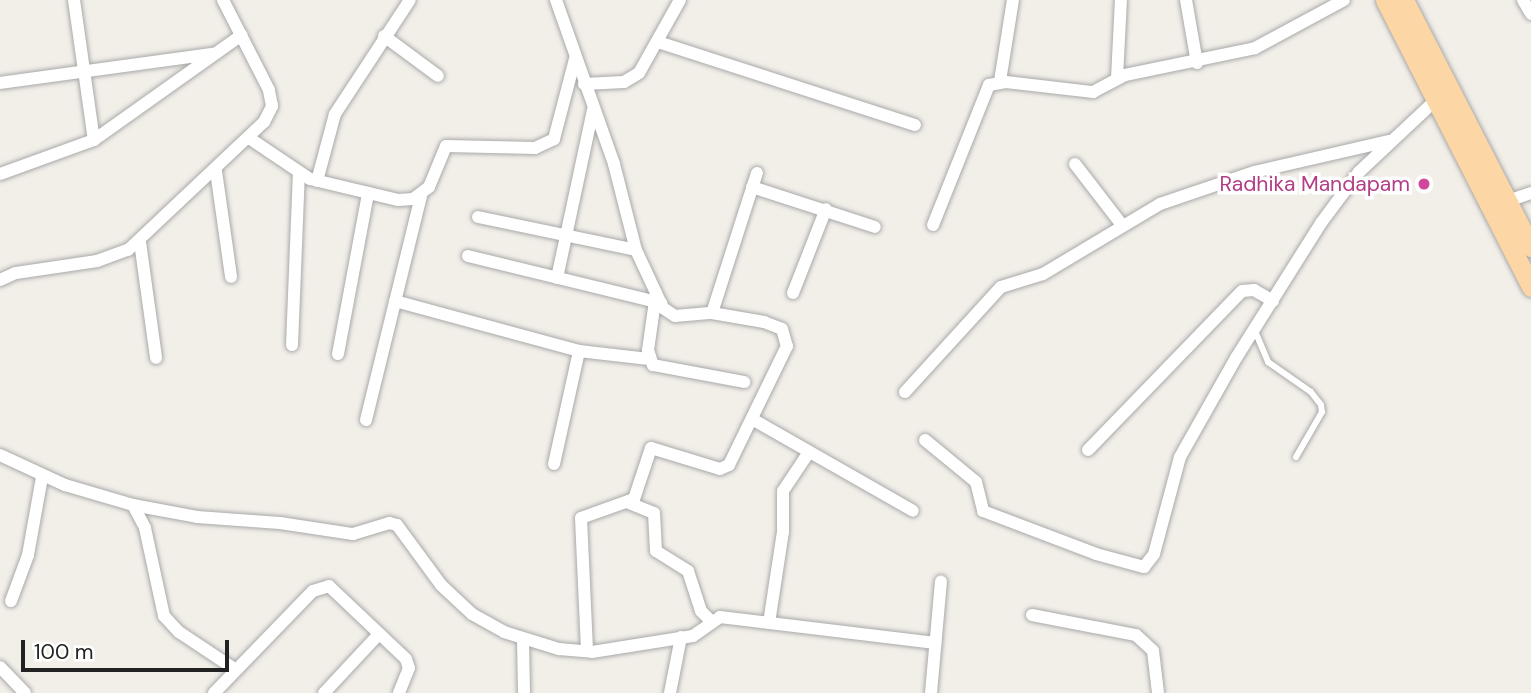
<!DOCTYPE html>
<style>
body{margin:0}
#map{position:relative;width:1531px;height:693px;overflow:hidden;background:#f2efe9;font-family:"DM Sans",sans-serif}
div>[style]{position:absolute}
[style*='--x']{left:calc(var(--x)*1px);top:calc(var(--y)*1px);width:calc(var(--w)*1px);rotate:calc(var(--a)*1deg)}
.roads{filter:drop-shadow(0 0 2px #a9a9a9) drop-shadow(0 0 2px #a9a9a9)}
.service>*{height:6px;margin:-3px;padding:0 3px;transform-origin:3px;border-radius:3px;background:#fff}
.minor>*{height:12px;margin:-6px;padding:0 6px;transform-origin:6px;border-radius:6px;background:#fff}
.primary>*{height:19px;margin:-9.5px;padding:0 9.5px;transform-origin:9.5px;border-radius:9.5px;background:#fcd6a4}
.dots>*{width:19px;height:19px;translate:-50% -50%;box-sizing:border-box;border:4px solid #fff;border-radius:50%}
span{translate:-50% -50%;white-space:nowrap;text-align:center;line-height:1.15;-webkit-text-stroke:7px #fff;paint-order:stroke}
.hotel-label{font-size:21px;color:#b23c85}
.right{translate:-100% -50%;text-align:right}
.scale{position:absolute;left:21px;top:640px;width:208px;height:32px;box-sizing:border-box;border:4px solid #222;border-top:0;padding-left:9px;font-size:21px;line-height:24px;white-space:nowrap;color:#222;-webkit-text-stroke:5px #fff;paint-order:stroke}
</style>
<div id="map">
<div class="roads">
<div class="service">
<div style="--x:1255;--y:331;--w:34;--a:67"></div>
<div style="--x:1268;--y:362;--w:52;--a:34.9"></div>
<div style="--x:1311;--y:392;--w:16;--a:52"></div>
<div style="--x:1321;--y:405;--w:7;--a:82"></div>
<div style="--x:1322;--y:412;--w:52;--a:120"></div>
</div>
<div class="minor">
<div style="--x:74;--y:0;--w:141;--a:81.9"></div>
<div style="--x:556;--y:0;--w:174;--a:70.5"></div>
<div style="--x:614;--y:164;--w:89;--a:75.7"></div>
<div style="--x:636;--y:250;--w:64;--a:65"></div>
<div style="--x:663;--y:308;--w:14;--a:34"></div>
<div style="--x:675;--y:316;--w:37;--a:-5"></div>
<div style="--x:712;--y:313;--w:53;--a:9.8"></div>
<div style="--x:764;--y:322;--w:19;--a:21"></div>
<div style="--x:782;--y:329;--w:18;--a:74"></div>
<div style="--x:787;--y:346;--w:132;--a:116"></div>
<div style="--x:729;--y:465;--w:10;--a:156"></div>
<div style="--x:720;--y:469;--w:72;--a:-163.1"></div>
<div style="--x:651;--y:448;--w:54;--a:108.4"></div>
<div style="--x:634;--y:499;--w:56;--a:160.3"></div>
<div style="--x:581;--y:518;--w:133;--a:87.4"></div>
<div style="--x:1186;--y:0;--w:64;--a:80.1"></div>
<div style="--x:1523;--y:0;--w:16;--a:60"></div>
<div style="--x:384;--y:36;--w:67;--a:36.5"></div>
<div style="--x:658;--y:42;--w:270;--a:17.9"></div>
<div style="--x:1117;--y:78;--w:78;--a:-87.1"></div>
<div style="--x:1000;--y:81;--w:82;--a:-80.9"></div>
<div style="--x:0;--y:83;--w:215;--a:-7.8"></div>
<div style="--x:584;--y:84;--w:40;--a:-2.9"></div>
<div style="--x:624;--y:82;--w:17;--a:-31"></div>
<div style="--x:639;--y:73;--w:84;--a:-60.7"></div>
<div style="--x:249;--y:138;--w:73;--a:33.9"></div>
<div style="--x:310;--y:179;--w:90;--a:13.4"></div>
<div style="--x:398;--y:200;--w:15;--a:-4"></div>
<div style="--x:413;--y:199;--w:20;--a:-37"></div>
<div style="--x:429;--y:187;--w:44;--a:-67.5"></div>
<div style="--x:446;--y:146;--w:89;--a:1.3"></div>
<div style="--x:535;--y:148;--w:21;--a:-25"></div>
<div style="--x:554;--y:139;--w:83;--a:-75.3"></div>
<div style="--x:1075;--y:164;--w:77;--a:52.4"></div>
<div style="--x:216;--y:171;--w:107;--a:81.9"></div>
<div style="--x:0;--y:174;--w:100;--a:-19.9"></div>
<div style="--x:94;--y:140;--w:181;--a:-35.4"></div>
<div style="--x:317;--y:181;--w:69;--a:-75"></div>
<div style="--x:335;--y:114;--w:136;--a:-56.7"></div>
<div style="--x:752;--y:187;--w:129;--a:18"></div>
<div style="--x:1502;--y:203;--w:31;--a:-19"></div>
<div style="--x:478;--y:217;--w:161;--a:11.8"></div>
<div style="--x:933;--y:225;--w:151;--a:-68.2"></div>
<div style="--x:989;--y:85;--w:17;--a:-10"></div>
<div style="--x:1006;--y:82;--w:88;--a:6.6"></div>
<div style="--x:1093;--y:92;--w:36;--a:-28"></div>
<div style="--x:1125;--y:75;--w:133;--a:-11.7"></div>
<div style="--x:1255;--y:48;--w:101;--a:-28.3"></div>
<div style="--x:140;--y:242;--w:117;--a:82.1"></div>
<div style="--x:468;--y:256;--w:199;--a:13.7"></div>
<div style="--x:557;--y:278;--w:172;--a:-77.9"></div>
<div style="--x:0;--y:280;--w:17;--a:-24"></div>
<div style="--x:16;--y:273;--w:82;--a:-8.4"></div>
<div style="--x:97;--y:261;--w:33;--a:-20"></div>
<div style="--x:128;--y:250;--w:187;--a:-43.3"></div>
<div style="--x:264;--y:122;--w:18;--a:-63"></div>
<div style="--x:272;--y:106;--w:16;--a:-101"></div>
<div style="--x:269;--y:90;--w:101;--a:-117.1"></div>
<div style="--x:793;--y:293;--w:90;--a:-68.6"></div>
<div style="--x:395;--y:301;--w:191;--a:15.2"></div>
<div style="--x:579;--y:351;--w:70;--a:6.5"></div>
<div style="--x:655;--y:301;--w:49;--a:98.1"></div>
<div style="--x:648;--y:350;--w:16;--a:72"></div>
<div style="--x:653;--y:365;--w:93;--a:10.6"></div>
<div style="--x:712;--y:313;--w:147;--a:-72.2"></div>
<div style="--x:292;--y:345;--w:171;--a:-87.7"></div>
<div style="--x:338;--y:354;--w:164;--a:-79.4"></div>
<div style="--x:905;--y:392;--w:142;--a:-47.6"></div>
<div style="--x:1001;--y:287;--w:44;--a:-17.2"></div>
<div style="--x:1043;--y:274;--w:136;--a:-30.9"></div>
<div style="--x:1160;--y:204;--w:99;--a:-18.8"></div>
<div style="--x:1254;--y:172;--w:139;--a:-12.9"></div>
<div style="--x:752;--y:419;--w:185;--a:29.7"></div>
<div style="--x:366;--y:420;--w:231;--a:-76.2"></div>
<div style="--x:925;--y:440;--w:66;--a:39.5"></div>
<div style="--x:976;--y:482;--w:30;--a:76"></div>
<div style="--x:983;--y:511;--w:121;--a:20.8"></div>
<div style="--x:1096;--y:554;--w:50;--a:15.2"></div>
<div style="--x:1144;--y:567;--w:16;--a:-52"></div>
<div style="--x:1154;--y:554;--w:100;--a:-75"></div>
<div style="--x:1180;--y:457;--w:114;--a:-60.5"></div>
<div style="--x:1236;--y:358;--w:160;--a:-57.8"></div>
<div style="--x:1321;--y:223;--w:64;--a:-53.3"></div>
<div style="--x:1359;--y:172;--w:104;--a:-43.1"></div>
<div style="--x:1088;--y:450;--w:221;--a:-45.9"></div>
<div style="--x:1242;--y:291;--w:12;--a:-5"></div>
<div style="--x:1254;--y:290;--w:22;--a:30"></div>
<div style="--x:0;--y:455;--w:72;--a:24.8"></div>
<div style="--x:65;--y:485;--w:71;--a:16.4"></div>
<div style="--x:133;--y:505;--w:26;--a:62"></div>
<div style="--x:145;--y:528;--w:90;--a:77.8"></div>
<div style="--x:164;--y:616;--w:22;--a:47"></div>
<div style="--x:179;--y:632;--w:65;--a:33.7"></div>
<div style="--x:554;--y:464;--w:116;--a:-77.5"></div>
<div style="--x:629;--y:503;--w:27;--a:22"></div>
<div style="--x:654;--y:513;--w:38;--a:87"></div>
<div style="--x:656;--y:551;--w:38;--a:32"></div>
<div style="--x:688;--y:571;--w:42;--a:72"></div>
<div style="--x:701;--y:611;--w:14;--a:45"></div>
<div style="--x:133;--y:505;--w:65;--a:10.6"></div>
<div style="--x:197;--y:517;--w:83;--a:4.1"></div>
<div style="--x:280;--y:523;--w:74;--a:8.6"></div>
<div style="--x:353;--y:534;--w:38;--a:-17"></div>
<div style="--x:389;--y:523;--w:8;--a:14"></div>
<div style="--x:397;--y:525;--w:74;--a:53.7"></div>
<div style="--x:441;--y:585;--w:42;--a:43.1"></div>
<div style="--x:472;--y:614;--w:37;--a:29"></div>
<div style="--x:504;--y:632;--w:58;--a:17.2"></div>
<div style="--x:559;--y:649;--w:33;--a:5"></div>
<div style="--x:592;--y:652;--w:102;--a:-9"></div>
<div style="--x:693;--y:636;--w:33;--a:-35"></div>
<div style="--x:720;--y:617;--w:217;--a:6.9"></div>
<div style="--x:11;--y:601;--w:49;--a:-69.7"></div>
<div style="--x:28;--y:555;--w:79;--a:-79.8"></div>
<div style="--x:1032;--y:615;--w:106;--a:10.9"></div>
<div style="--x:1136;--y:635;--w:23;--a:43"></div>
<div style="--x:1153;--y:651;--w:42;--a:83.2"></div>
<div style="--x:769;--y:623;--w:92;--a:-81.3"></div>
<div style="--x:783;--y:532;--w:41;--a:-90"></div>
<div style="--x:783;--y:491;--w:47;--a:-56.3"></div>
<div style="--x:523;--y:640;--w:53;--a:88.9"></div>
<div style="--x:0;--y:667;--w:36;--a:46"></div>
<div style="--x:214;--y:693;--w:142;--a:-45.9"></div>
<div style="--x:313;--y:591;--w:17;--a:-17"></div>
<div style="--x:329;--y:586;--w:106;--a:43.5"></div>
<div style="--x:406;--y:659;--w:9;--a:72"></div>
<div style="--x:409;--y:668;--w:27;--a:112"></div>
<div style="--x:324;--y:693;--w:79;--a:-47"></div>
<div style="--x:670;--y:693;--w:57;--a:-78.9"></div>
<div style="--x:931;--y:693;--w:112;--a:-84.9"></div>
</div>
<div class="primary">
<div style="--x:1385;--y:0;--w:322;--a:63"></div>
<div style="--x:1404;--y:0;--w:278;--a:62.8"></div>
</div>
</div>
<div class="dots">
<div style="left:1424px;top:184px;background:#d1479c"></div>
</div>
<div class="hotel-label">
<span class="right" style="left:1410px;top:184px">Radhika Mandapam</span>
</div>
<div class="scale">100 m</div>
</div>
